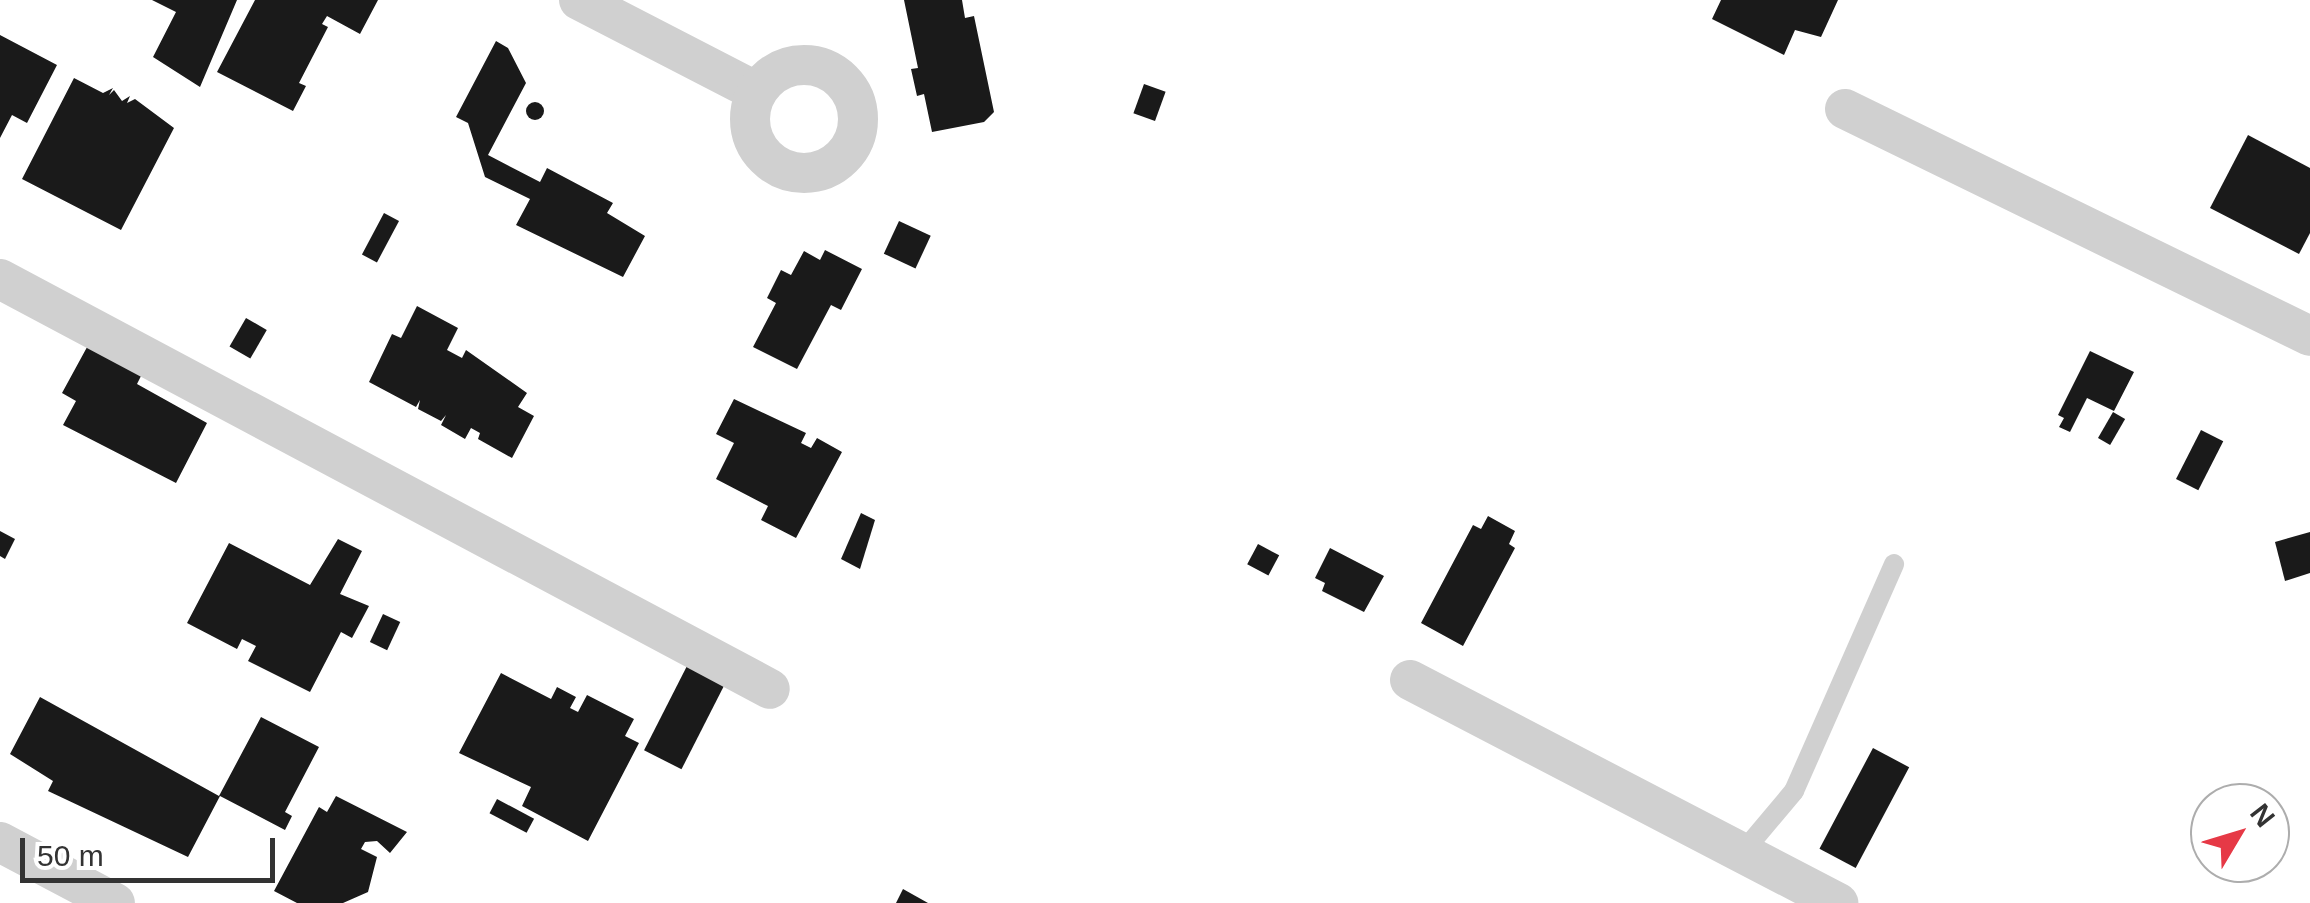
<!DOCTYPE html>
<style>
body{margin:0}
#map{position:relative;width:2310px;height:903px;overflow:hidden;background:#fff;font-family:Helvetica,sans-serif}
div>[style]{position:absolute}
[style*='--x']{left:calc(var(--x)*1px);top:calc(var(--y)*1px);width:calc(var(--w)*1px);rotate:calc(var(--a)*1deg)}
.building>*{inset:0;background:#1a1a1a;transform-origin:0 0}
.round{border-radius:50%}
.service>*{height:20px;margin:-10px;padding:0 10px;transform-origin:10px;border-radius:10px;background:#d0d0d0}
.minor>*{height:40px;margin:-20px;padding:0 20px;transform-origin:20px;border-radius:20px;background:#d0d0d0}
.minor>.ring{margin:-20px;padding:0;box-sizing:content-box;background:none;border:40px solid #d0d0d0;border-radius:50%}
span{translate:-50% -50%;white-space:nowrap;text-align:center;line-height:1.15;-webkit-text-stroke:10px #fff;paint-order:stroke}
.north{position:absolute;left:2190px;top:783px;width:100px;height:100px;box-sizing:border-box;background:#fff;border:2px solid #adadad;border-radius:50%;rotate:52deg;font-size:28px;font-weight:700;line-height:40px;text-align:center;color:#333}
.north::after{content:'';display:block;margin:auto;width:35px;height:45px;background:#e63946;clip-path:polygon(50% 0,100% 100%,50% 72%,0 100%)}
.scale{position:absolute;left:20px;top:838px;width:255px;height:45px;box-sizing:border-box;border:5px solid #333;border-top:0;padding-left:12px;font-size:30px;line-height:35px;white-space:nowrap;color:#333;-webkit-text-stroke:8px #fff;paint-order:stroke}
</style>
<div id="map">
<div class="building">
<div style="clip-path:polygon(152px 0,237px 0,200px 87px,153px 57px,176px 12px)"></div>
<div style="clip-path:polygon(255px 0,378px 0,360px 34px,327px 16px,322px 24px,328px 27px,299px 83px,306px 86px,293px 111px,217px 72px)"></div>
<div style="clip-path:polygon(904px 0,962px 0,965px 18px,974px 16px,994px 112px,984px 122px,932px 132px,924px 94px,917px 96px,911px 69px,918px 68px)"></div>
<div style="clip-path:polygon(1721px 0,1838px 0,1821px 37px,1795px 30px,1784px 55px,1712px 19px)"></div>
<div style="clip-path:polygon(0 35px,57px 65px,27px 123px,12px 115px,0 138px)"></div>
<div style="clip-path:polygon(496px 41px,508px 48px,526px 83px,488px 155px,540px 182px,547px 168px,613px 203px,607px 213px,645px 236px,623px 277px,516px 225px,530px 199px,485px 177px,468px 123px,456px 117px)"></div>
<div style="clip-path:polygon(74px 78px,103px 93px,113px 88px,109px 95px,114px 90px,122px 101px,130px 96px,127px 103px,135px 99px,174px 128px,121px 230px,22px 179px)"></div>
<div style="left:1144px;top:84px;width:23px;height:31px;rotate:20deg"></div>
<div class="round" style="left:526px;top:102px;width:18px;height:18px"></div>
<div style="clip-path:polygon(2248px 135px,2310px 168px,2310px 233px,2299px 254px,2210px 208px)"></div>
<div style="left:384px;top:213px;width:17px;height:47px;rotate:28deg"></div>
<div style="left:899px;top:221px;width:35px;height:36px;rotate:25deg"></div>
<div style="clip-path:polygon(825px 250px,862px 269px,841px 310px,831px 305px,797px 369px,753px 347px,776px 303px,767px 298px,781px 270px,791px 275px,804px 251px,820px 260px)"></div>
<div style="clip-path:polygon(417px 306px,458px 328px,447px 350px,462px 358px,466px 350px,527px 393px,518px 407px,534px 416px,512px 458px,478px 439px,480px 433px,471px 428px,465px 439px,441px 425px,446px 415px,441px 421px,418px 409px,420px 400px,416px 407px,369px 382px,392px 334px,401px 338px)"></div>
<div style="left:246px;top:318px;width:24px;height:33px;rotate:30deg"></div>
<div style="clip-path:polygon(92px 338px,146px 366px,137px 384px,207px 423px,176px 483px,63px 425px,76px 401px,62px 393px)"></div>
<div style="clip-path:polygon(2090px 351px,2134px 372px,2114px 411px,2087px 398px,2070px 432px,2059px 427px,2064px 418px,2058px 415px)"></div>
<div style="clip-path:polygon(734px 399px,806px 433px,801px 443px,811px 448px,817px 438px,842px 452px,796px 538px,761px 520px,768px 506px,716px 479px,734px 443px,716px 434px)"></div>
<div style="left:2113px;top:412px;width:14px;height:30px;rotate:30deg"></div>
<div style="left:2201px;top:430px;width:25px;height:55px;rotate:27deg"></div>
<div style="clip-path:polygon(861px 513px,875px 520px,860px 569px,841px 559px)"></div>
<div style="clip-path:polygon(1488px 516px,1515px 531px,1509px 544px,1515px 548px,1463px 646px,1421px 623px,1473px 525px,1481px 529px)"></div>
<div style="clip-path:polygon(0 531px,15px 539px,5px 559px,0 556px)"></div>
<div style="clip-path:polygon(2310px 532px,2310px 573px,2285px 581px,2275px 542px)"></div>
<div style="clip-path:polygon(338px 539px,362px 551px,340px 594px,369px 606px,352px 638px,341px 632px,310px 692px,248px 661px,256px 646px,242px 639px,237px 649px,187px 623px,229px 543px,310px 585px)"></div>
<div style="left:1258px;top:544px;width:24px;height:23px;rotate:28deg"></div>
<div style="clip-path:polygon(1330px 548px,1384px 576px,1364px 612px,1322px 591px,1325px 583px,1315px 578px)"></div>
<div style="left:383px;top:614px;width:19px;height:31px;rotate:25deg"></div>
<div style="left:689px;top:662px;width:42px;height:99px;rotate:27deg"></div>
<div style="clip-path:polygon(501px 673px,551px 699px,557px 687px,576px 697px,570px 708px,578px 712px,587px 695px,634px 719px,625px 736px,639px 743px,588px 841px,522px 806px,531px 787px,459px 753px)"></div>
<div style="clip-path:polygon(40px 697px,219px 796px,261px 717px,319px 747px,285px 812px,292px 816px,285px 830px,220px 796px,188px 857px,48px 791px,53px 781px,10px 754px)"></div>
<div style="left:1873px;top:748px;width:41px;height:114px;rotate:28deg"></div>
<div style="clip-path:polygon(336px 796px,407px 832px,390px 853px,377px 841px,365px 842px,361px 849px,377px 857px,368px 892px,343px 903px,297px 903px,274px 891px,319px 807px,327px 812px)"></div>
<div style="left:497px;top:799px;width:42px;height:16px;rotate:28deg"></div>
<div style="clip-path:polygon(903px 889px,928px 903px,896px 903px)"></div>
</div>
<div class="service">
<div style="--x:1742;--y:853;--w:81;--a:-50"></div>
<div style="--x:1794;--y:791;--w:248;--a:-66.2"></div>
</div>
<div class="minor">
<div style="--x:579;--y:0;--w:200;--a:27.3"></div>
<div class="ring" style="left:750px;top:65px;width:68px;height:68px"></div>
<div style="--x:1845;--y:109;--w:517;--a:26.02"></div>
<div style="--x:0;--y:279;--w:872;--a:28.03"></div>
<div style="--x:1410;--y:680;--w:483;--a:27.5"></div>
<div style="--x:0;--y:842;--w:130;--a:27.9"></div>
</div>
<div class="north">N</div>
<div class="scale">50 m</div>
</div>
